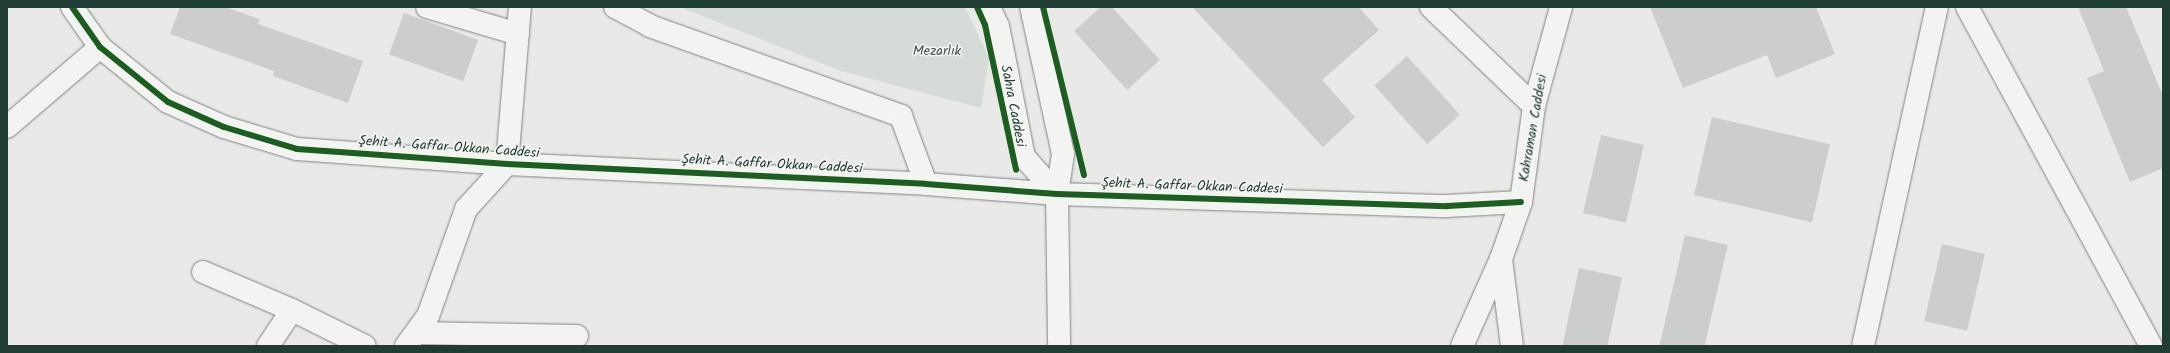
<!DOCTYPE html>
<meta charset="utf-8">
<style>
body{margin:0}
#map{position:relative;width:2170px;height:353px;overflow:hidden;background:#e9eae8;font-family:Kalam,sans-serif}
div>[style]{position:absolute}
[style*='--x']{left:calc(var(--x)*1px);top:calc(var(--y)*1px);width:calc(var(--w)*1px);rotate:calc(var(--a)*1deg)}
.green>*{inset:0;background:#d6dbd7}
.building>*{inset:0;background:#cbcecc;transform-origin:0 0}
.roads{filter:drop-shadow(0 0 1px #7f8583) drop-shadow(0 0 1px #7f8583)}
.minor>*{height:22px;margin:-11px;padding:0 11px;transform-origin:11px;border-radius:11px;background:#f3f3f1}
.tertiary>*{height:22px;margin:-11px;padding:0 11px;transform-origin:11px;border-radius:11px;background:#f3f3f1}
.cycleway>*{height:6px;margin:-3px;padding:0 3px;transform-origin:3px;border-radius:3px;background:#1b5e20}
span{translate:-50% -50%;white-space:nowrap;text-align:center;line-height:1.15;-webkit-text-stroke:3px #f6f6f2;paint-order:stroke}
.park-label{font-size:14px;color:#415a52}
.street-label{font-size:14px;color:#1f3d34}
.frame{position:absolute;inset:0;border:8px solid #1f3d34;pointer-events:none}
</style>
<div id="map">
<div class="green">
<div style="clip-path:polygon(680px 7px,965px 7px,989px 58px,981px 108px,841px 71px)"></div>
</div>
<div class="building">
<div style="clip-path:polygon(180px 7px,225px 7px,260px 19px,258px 24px,363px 61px,348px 103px,273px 76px,274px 71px,170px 34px)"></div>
<div style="clip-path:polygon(1101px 7px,1112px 7px,1160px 60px,1127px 90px,1074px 31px)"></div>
<div style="clip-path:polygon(1192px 7px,1359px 7px,1379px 30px,1322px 80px,1355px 117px,1323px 147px)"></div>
<div style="clip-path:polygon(1650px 7px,1816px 7px,1835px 54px,1776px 78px,1767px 55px,1683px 88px)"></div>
<div style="clip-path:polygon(2078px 7px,2126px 7px,2163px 96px,2163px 168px,2130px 182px,2087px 78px,2104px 71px)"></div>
<div style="left:404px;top:13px;width:79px;height:44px;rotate:20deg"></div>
<div style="left:1407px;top:56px;width:79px;height:44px;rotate:48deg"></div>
<div style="left:1712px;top:117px;width:121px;height:80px;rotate:13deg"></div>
<div style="left:1601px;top:135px;width:44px;height:80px;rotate:13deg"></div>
<div style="left:1685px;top:235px;width:44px;height:114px;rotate:13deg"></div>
<div style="left:1942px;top:244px;width:44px;height:79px;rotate:13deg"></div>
<div style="left:1579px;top:268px;width:44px;height:80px;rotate:12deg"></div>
</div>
<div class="roads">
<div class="minor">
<div style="--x:72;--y:7;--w:49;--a:55"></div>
<div style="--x:100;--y:47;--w:87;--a:39"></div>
<div style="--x:168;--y:102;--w:61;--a:24.1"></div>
<div style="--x:224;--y:127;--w:76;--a:16.8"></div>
<div style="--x:297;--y:149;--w:211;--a:4.1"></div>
<div style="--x:507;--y:164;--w:419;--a:2.7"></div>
<div style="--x:926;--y:184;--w:131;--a:4.4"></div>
<div style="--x:1057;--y:194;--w:390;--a:1.8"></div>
<div style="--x:1447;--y:206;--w:74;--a:-3.1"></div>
<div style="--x:427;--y:7;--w:95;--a:16.5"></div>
<div style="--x:615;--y:7;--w:40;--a:28"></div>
<div style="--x:650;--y:26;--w:267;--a:19.7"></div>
<div style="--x:901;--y:116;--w:72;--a:69.8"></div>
<div style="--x:1431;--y:7;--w:143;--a:43.9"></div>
<div style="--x:1967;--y:7;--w:386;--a:61.5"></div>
<div style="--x:7;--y:127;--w:123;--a:-40.7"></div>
<div style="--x:1501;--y:259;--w:88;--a:82.8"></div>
<div style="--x:203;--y:272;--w:97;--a:23.1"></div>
<div style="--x:292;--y:310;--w:81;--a:26.3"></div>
<div style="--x:418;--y:333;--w:159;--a:1.1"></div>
<div style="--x:268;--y:346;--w:43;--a:-56.3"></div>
<div style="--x:406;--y:346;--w:37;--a:-54"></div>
<div style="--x:428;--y:316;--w:114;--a:-70.4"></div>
<div style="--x:466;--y:209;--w:61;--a:-47.7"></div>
<div style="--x:507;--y:164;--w:158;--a:-85.3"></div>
<div style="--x:1462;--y:346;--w:95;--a:-65.9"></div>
<div style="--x:1501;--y:259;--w:60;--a:-70.7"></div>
<div style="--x:1521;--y:202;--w:97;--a:-82.3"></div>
<div style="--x:1534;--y:106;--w:103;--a:-74.7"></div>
<div style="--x:1863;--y:346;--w:347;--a:-77.7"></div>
</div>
<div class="tertiary">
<div style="--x:989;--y:7;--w:21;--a:65"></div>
<div style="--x:998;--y:26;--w:134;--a:78.8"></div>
<div style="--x:1024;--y:157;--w:50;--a:48.3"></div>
<div style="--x:1031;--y:7;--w:150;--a:77.7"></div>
<div style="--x:1063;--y:154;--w:40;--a:98.5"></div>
<div style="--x:1057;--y:194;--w:152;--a:89.2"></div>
</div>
</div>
<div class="cycleway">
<div style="--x:72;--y:7;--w:49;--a:55"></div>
<div style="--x:100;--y:47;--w:87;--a:39"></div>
<div style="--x:168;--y:102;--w:61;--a:24.1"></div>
<div style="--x:224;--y:127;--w:76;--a:16.8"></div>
<div style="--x:297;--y:149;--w:211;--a:4.1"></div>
<div style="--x:507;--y:164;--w:419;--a:2.7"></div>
<div style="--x:926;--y:184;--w:131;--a:4.4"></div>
<div style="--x:1057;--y:194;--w:390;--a:1.8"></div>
<div style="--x:1447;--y:206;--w:74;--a:-3.1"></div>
<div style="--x:977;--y:7;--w:20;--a:66"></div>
<div style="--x:985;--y:25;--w:148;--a:77.9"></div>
<div style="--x:1043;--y:7;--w:173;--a:76.3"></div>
</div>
<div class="park-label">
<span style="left:937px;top:51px">Mezarlık</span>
</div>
<div class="street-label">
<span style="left:1013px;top:106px;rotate:79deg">Sahra Caddesi</span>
<span style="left:1533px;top:128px;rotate:-80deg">Kahraman Caddesi</span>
<span style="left:449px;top:147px;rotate:4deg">Şehit A. Gaffar Okkan Caddesi</span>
<span style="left:772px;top:164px;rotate:3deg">Şehit A. Gaffar Okkan Caddesi</span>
<span style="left:1192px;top:186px;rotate:2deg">Şehit A. Gaffar Okkan Caddesi</span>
</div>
<div class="frame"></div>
</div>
